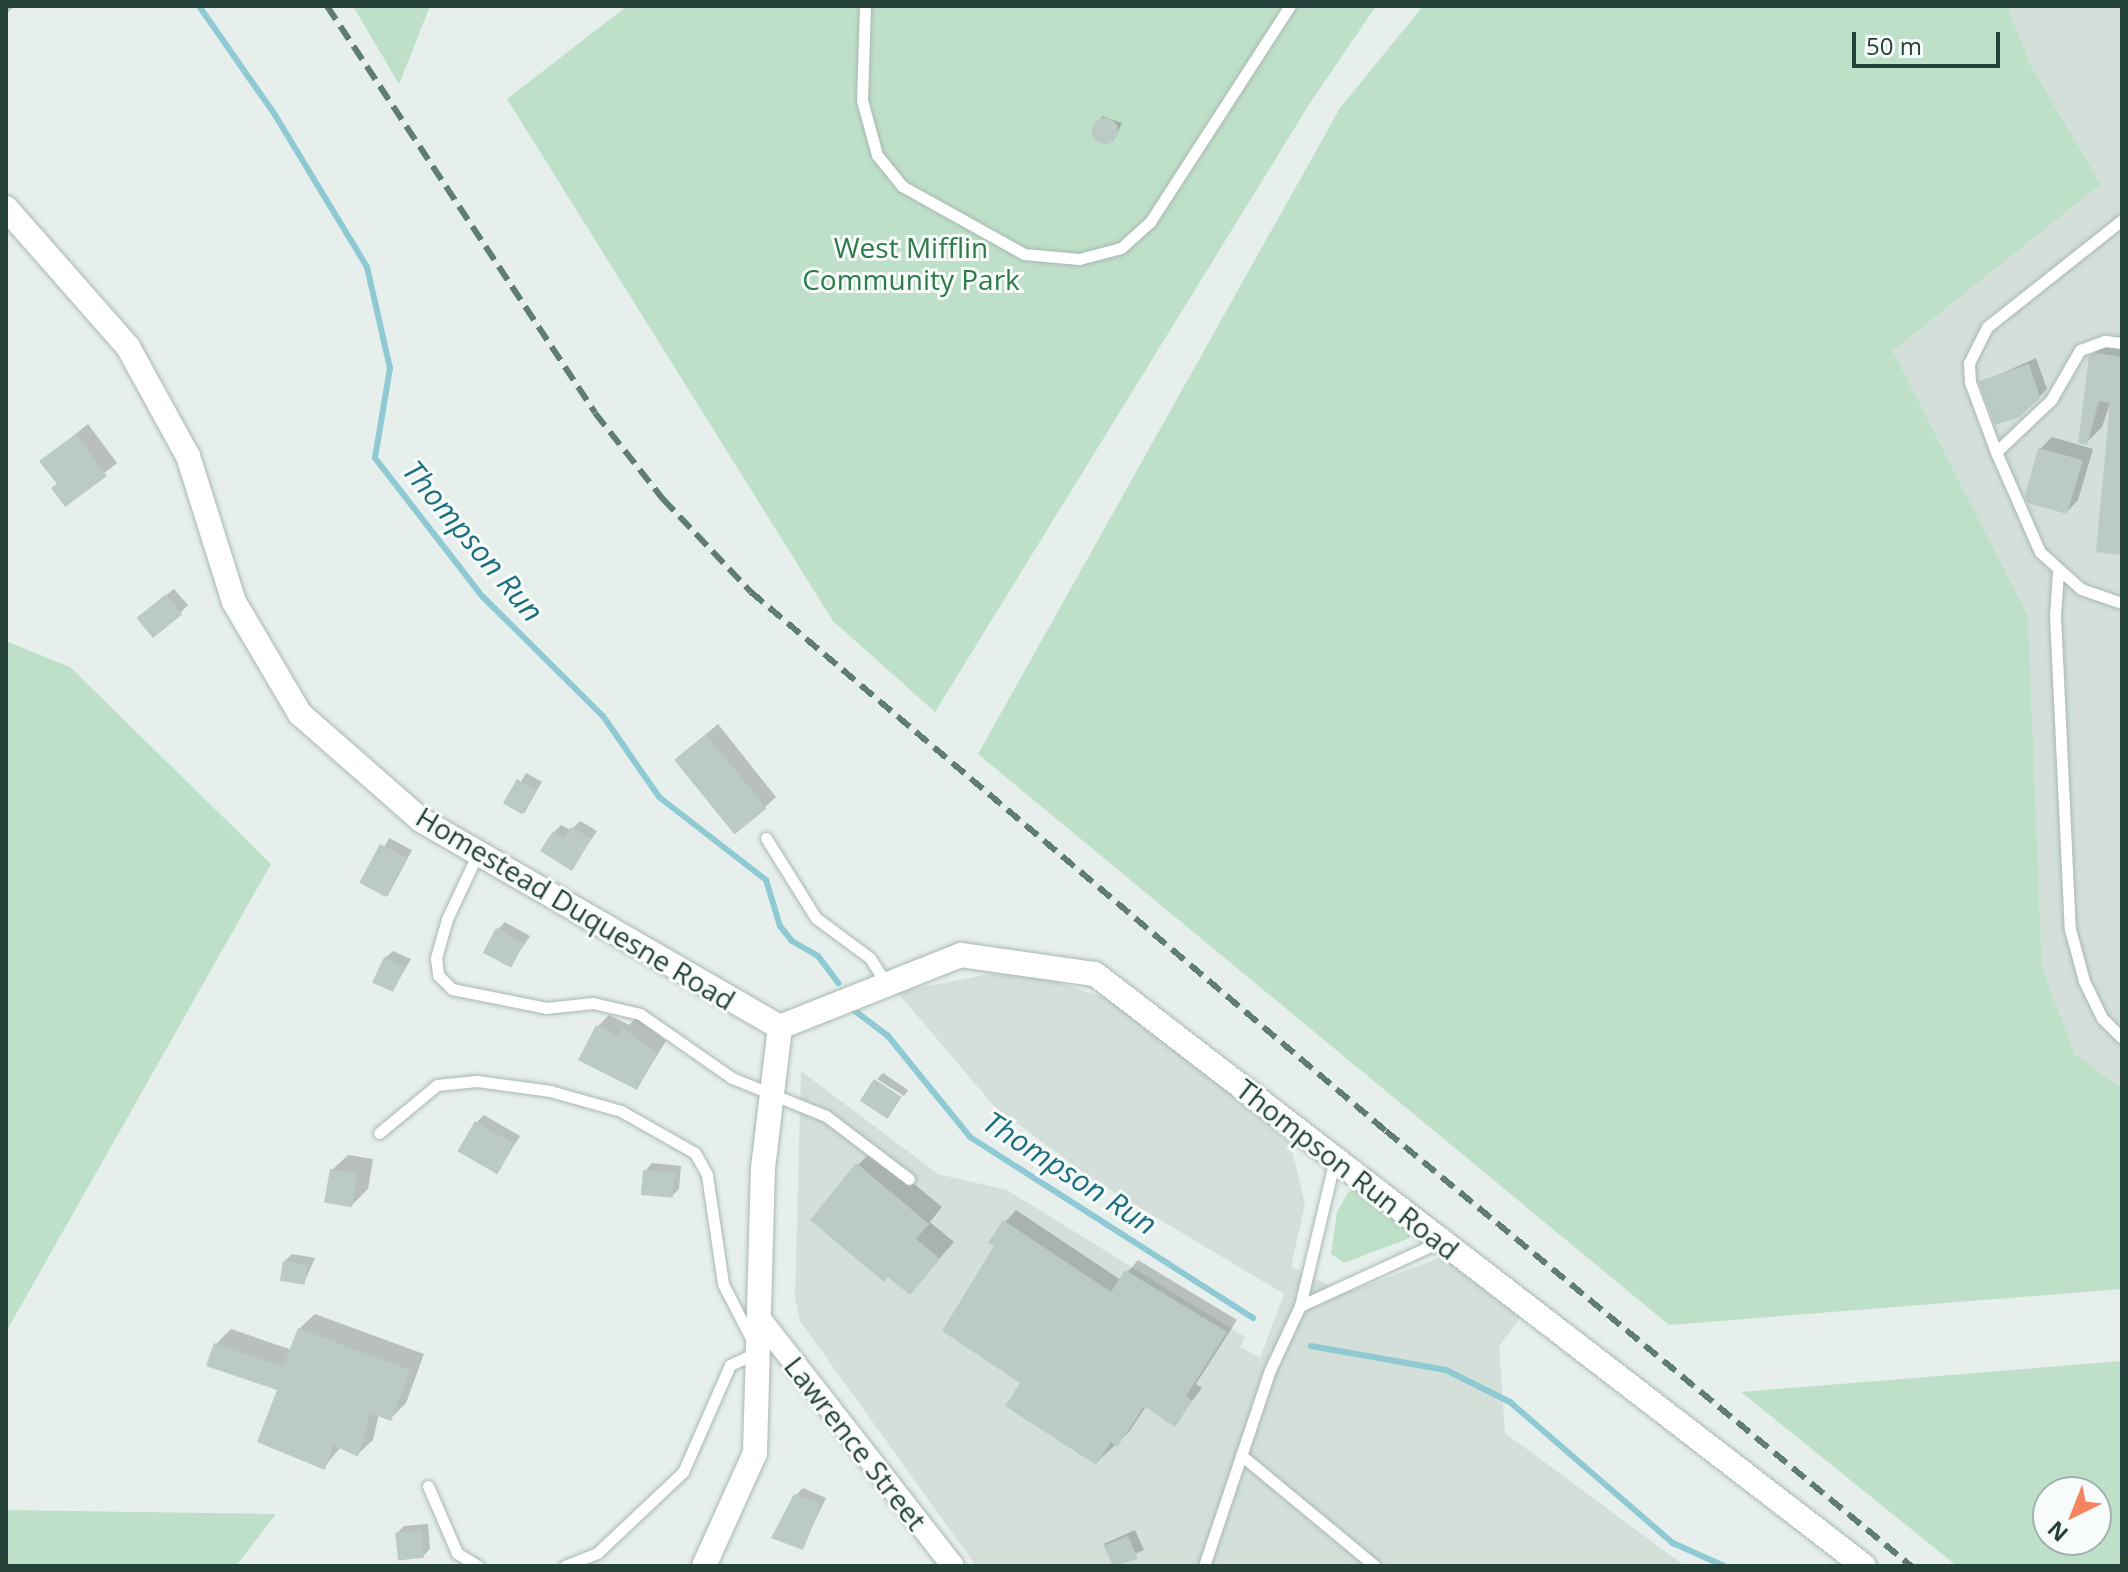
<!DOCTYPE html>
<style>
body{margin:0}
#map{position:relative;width:2128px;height:1572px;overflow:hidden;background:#e6efeb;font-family:"Open Sans",sans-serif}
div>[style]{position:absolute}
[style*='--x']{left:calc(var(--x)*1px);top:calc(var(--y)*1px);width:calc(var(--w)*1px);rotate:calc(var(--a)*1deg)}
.built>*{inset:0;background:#d4dfda}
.green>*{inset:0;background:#bfe0c8}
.shadow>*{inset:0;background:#0003;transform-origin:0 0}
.stream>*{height:6px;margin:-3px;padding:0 3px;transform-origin:3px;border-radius:3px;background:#8ec9d4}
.building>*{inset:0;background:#bbcac4;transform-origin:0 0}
.round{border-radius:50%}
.roads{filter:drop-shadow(0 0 2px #a8b8b2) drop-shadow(0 0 2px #a8b8b2)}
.lane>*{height:11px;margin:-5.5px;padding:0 5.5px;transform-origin:5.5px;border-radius:5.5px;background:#fff}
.street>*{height:22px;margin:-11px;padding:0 11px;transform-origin:11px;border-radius:11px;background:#fff}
.secondary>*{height:24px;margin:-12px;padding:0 12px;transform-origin:12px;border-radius:12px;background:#fff}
.rail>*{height:6px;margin-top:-3px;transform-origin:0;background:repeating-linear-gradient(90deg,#5f7d75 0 16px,transparent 0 24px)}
span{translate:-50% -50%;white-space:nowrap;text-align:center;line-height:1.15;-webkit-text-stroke:6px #f7fbf9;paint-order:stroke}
.park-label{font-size:28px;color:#2d7a4b}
.street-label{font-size:28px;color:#24423a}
.water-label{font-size:30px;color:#1c6f80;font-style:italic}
.frame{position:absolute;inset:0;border:8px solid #24423a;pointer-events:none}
.north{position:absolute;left:2032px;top:1476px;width:80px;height:80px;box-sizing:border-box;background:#f7fbf9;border:2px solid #a3b1ad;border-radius:50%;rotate:223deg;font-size:22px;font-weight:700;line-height:32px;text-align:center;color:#24423a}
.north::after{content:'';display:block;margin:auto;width:28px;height:36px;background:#f4845f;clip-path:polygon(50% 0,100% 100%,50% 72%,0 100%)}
.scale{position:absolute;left:1852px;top:32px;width:148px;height:36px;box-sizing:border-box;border:4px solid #24423a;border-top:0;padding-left:10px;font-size:24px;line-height:28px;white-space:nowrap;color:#24423a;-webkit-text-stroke:6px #f7fbf9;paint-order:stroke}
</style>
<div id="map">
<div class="built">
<div style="clip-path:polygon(2007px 6px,2122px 6px,2122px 1088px,2075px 1054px,2042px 968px,2028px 616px,1893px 351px,2101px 184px,2031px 66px)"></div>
<div style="clip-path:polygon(990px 974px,1032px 974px,1112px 1000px,1288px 1134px,1305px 1204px,1291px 1267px,1345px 1293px,1442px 1257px,1520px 1318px,1499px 1346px,1505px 1433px,1685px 1566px,976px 1566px,800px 1321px,795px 1299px,801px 1071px,938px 1174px,1007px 1190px,1245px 1337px,1240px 1347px,1260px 1358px,1284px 1294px,1092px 1179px,994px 1106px,897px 992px)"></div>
</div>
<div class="green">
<div style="clip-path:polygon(353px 6px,430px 6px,399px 84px)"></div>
<div style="clip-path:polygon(627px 6px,1376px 6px,1310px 103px,935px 712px,833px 621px,507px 99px)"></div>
<div style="clip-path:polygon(1423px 6px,2007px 6px,2031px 66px,2101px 184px,1893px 351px,2028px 616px,2042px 968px,2075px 1054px,2122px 1088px,2122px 1289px,1669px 1325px,978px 754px,1340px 108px)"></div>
<div style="clip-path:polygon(6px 641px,70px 667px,271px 864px,6px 1332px)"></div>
<div style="clip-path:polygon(1359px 1188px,1411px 1224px,1410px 1238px,1344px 1263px,1331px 1254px,1337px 1212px,1348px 1192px)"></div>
<div style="clip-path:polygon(evenodd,2122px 1361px,2122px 1566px,1957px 1566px,1741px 1392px,2122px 1361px,2048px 1492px,2096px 1492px,2096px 1540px,2048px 1540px,2048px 1492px)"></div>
<div style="clip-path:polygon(6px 1510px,276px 1514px,236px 1566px,6px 1566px)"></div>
</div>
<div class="shadow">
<div style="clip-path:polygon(6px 6px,15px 6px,6px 14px)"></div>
<div style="clip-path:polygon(1102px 116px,1122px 123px,1113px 142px,1092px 135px)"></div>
<div style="clip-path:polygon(2122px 340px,2122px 553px,2112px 398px,2102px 427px,2086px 443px,2091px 357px,2107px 341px)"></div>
<div style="clip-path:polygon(2036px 358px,2047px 389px,2039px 397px,1982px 382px)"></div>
<div style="clip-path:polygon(88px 424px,117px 463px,65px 504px,59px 483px,42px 461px)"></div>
<div style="clip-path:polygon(2052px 437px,2093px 449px,2078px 500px,2067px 512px,2040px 449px)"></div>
<div style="clip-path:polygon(174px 589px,188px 605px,181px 612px,146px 611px)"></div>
<div style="clip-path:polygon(718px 724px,776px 797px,764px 808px,676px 760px)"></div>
<div style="left:526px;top:773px;width:18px;height:36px;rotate:29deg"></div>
<div style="clip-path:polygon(580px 821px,597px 831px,572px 868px,554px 832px,561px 825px,571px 830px)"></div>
<div style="left:389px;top:838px;width:26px;height:52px;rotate:28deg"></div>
<div style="clip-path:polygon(505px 922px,530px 936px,510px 966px,498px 929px)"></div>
<div style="clip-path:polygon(393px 951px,411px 959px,393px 990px,385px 958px)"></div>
<div style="clip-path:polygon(609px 1015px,629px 1025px,636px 1018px,666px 1041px,637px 1088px,598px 1026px)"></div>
<div style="clip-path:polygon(883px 1073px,908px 1090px,904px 1096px,877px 1079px)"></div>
<div style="clip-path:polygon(484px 1115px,520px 1136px,497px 1172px,477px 1122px)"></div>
<div style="clip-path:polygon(873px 1150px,942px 1207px,930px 1222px,954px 1242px,910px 1292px,858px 1165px)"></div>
<div style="clip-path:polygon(348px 1155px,373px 1159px,368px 1189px,352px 1205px,332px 1170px)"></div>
<div style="clip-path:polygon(652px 1163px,681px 1166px,679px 1189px,672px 1196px,645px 1171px)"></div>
<div style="clip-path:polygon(1016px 1210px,1121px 1280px,1138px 1260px,1237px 1320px,1196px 1384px,1202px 1388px,1175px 1424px,1147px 1405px,1129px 1432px,1096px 1463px,1023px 1382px,997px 1246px,1005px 1222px)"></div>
<div style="clip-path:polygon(292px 1254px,315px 1258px,304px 1283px,285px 1261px)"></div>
<div style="clip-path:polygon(315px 1314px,424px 1354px,406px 1403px,390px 1419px,379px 1414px,373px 1440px,357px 1455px,341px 1447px,324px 1467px,279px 1389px,216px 1344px,231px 1329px,292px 1350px,299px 1329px)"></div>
<div style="clip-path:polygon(803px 1488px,826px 1498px,802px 1548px,795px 1496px)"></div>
<div style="clip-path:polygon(428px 1524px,430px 1549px,423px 1556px,397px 1533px,404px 1526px)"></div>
<div style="left:1135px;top:1530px;width:22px;height:34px;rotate:66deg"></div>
</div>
<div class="stream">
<div style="--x:199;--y:6;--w:133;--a:55.1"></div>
<div style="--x:275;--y:115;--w:178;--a:58.8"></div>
<div style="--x:367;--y:267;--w:104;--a:77.2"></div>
<div style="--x:390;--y:368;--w:91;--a:99.5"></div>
<div style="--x:375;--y:458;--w:176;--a:52.2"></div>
<div style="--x:483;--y:597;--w:169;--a:44.8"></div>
<div style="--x:603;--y:716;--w:98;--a:55.3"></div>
<div style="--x:659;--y:797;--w:135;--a:37.8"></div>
<div style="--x:766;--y:880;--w:48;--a:73.1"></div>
<div style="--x:780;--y:926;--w:19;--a:51"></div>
<div style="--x:792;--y:941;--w:30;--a:30"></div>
<div style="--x:818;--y:956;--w:34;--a:53"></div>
<div style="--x:851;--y:1008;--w:46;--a:37.1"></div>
<div style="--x:888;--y:1036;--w:130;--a:50.9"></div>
<div style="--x:970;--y:1137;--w:336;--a:32.6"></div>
<div style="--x:1311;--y:1346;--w:137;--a:10.1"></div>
<div style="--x:1446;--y:1370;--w:72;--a:26.6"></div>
<div style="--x:1510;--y:1402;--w:216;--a:40.9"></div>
<div style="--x:1673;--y:1543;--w:56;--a:24.3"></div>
</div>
<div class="building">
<div class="round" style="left:1092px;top:118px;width:26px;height:26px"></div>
<div style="clip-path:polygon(2096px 353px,2122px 357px,2122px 555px,2096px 552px,2110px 403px,2099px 401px,2087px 445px,2078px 443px,2089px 356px)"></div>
<div style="clip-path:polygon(2029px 364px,2040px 398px,2019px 417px,1995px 425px,1979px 381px)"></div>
<div style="clip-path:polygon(76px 434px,107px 476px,65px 507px,51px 488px,57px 484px,39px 461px)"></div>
<div style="clip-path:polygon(2038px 448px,2083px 460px,2067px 514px,2028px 503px,2025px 496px)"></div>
<div style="left:166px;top:594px;width:26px;height:38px;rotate:51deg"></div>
<div style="left:706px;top:734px;width:96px;height:41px;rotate:51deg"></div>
<div style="left:517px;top:779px;width:22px;height:28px;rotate:30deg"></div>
<div style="clip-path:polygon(571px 827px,591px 839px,572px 871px,540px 851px,553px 831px,564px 838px)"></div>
<div style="left:380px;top:844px;width:30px;height:44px;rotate:28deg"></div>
<div style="left:496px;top:928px;width:32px;height:28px;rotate:28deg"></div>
<div style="left:384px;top:957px;width:23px;height:28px;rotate:25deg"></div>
<div style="clip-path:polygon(596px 1025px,618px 1036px,623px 1028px,657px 1053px,637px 1090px,578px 1060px)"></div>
<div style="left:874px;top:1079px;width:33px;height:26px;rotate:33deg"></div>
<div style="left:475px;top:1121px;width:46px;height:35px;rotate:30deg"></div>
<div style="clip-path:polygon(856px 1163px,929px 1224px,916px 1239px,940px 1259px,910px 1295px,888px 1277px,884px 1282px,810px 1220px)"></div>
<div style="left:330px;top:1169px;width:28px;height:34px;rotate:10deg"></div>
<div style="left:643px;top:1170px;width:32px;height:25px;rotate:5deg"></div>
<div style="clip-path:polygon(1003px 1220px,1111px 1292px,1125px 1270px,1227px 1332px,1186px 1396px,1192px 1401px,1175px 1427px,1144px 1406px,1117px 1447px,1111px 1442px,1096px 1465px,1005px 1406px,1020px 1383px,942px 1331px,994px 1246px,988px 1243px)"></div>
<div style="left:283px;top:1261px;width:25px;height:20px;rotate:9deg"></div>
<div style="clip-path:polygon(298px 1328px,410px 1370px,391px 1421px,370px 1413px,358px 1457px,333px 1445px,325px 1470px,257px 1442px,277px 1390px,206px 1366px,214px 1343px,283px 1367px)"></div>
<div style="clip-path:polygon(794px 1494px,821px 1505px,803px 1550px,771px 1538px)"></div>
<div style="left:421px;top:1530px;width:28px;height:26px;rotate:84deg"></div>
<div style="clip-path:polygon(1128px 1536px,1138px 1559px,1113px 1566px,1104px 1546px)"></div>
</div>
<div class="roads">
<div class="lane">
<div style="--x:865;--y:6;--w:94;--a:91.8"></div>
<div style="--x:862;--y:100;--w:57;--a:74.7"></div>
<div style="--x:877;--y:155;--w:40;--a:51"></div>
<div style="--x:902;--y:186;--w:140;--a:29.1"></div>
<div style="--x:1024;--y:254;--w:55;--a:5.2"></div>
<div style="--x:1079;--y:259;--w:43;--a:-14.7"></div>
<div style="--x:1121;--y:248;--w:39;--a:-42"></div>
<div style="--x:1150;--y:222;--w:257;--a:-57.1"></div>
<div style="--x:2122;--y:220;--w:172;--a:141.6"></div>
<div style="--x:1987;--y:327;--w:40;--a:116.6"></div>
<div style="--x:1969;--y:363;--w:19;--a:87"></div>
<div style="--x:1970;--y:382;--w:75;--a:69.6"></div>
<div style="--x:1996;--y:452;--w:109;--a:66.3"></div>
<div style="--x:2040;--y:552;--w:55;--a:42.1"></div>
<div style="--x:2081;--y:589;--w:43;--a:18.9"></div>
<div style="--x:1996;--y:452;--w:76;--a:-43.4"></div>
<div style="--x:2051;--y:400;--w:58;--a:-59.9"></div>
<div style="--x:2080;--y:350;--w:27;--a:-20"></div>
<div style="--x:2105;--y:341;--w:17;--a:7"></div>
<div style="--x:2058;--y:572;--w:43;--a:94"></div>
<div style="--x:2055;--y:615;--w:314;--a:87.3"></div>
<div style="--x:2070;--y:929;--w:54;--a:74.9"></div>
<div style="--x:2084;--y:981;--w:41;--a:64.1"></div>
<div style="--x:2102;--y:1018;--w:28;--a:45"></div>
<div style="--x:766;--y:838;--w:94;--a:58"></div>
<div style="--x:816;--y:918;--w:67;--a:36.5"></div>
<div style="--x:870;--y:958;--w:28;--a:58"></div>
<div style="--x:478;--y:853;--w:73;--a:115.2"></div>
<div style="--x:447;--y:919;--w:41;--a:105.8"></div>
<div style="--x:436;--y:958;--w:17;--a:83"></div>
<div style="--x:438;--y:975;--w:20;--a:45"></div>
<div style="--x:452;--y:989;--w:96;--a:11.4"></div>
<div style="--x:546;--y:1008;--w:47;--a:-6.1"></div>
<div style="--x:593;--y:1003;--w:48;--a:13.2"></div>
<div style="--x:640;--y:1014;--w:112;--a:34.8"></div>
<div style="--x:732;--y:1078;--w:101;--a:22"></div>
<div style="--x:826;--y:1116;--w:104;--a:37.2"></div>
<div style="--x:379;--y:1133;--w:75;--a:-39.6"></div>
<div style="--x:437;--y:1085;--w:40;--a:-5.7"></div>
<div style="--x:477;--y:1081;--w:74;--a:7.8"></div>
<div style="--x:550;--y:1091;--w:74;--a:15.7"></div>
<div style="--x:621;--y:1111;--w:85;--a:29.6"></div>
<div style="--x:695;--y:1153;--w:25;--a:61"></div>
<div style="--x:707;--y:1175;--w:110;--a:81.6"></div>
<div style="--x:723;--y:1284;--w:76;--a:62.8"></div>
<div style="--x:758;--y:1352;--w:31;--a:155"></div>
<div style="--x:730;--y:1365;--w:117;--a:113.7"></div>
<div style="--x:683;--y:1472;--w:118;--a:136.7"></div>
<div style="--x:597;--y:1553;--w:35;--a:158"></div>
<div style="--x:1335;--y:1159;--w:151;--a:103.4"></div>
<div style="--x:1300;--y:1306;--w:155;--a:-24.7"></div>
<div style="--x:1241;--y:1455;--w:174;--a:39.6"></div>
<div style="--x:428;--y:1486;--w:73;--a:66.6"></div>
<div style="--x:457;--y:1553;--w:25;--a:32"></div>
<div style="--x:1204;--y:1566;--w:207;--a:-71.4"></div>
<div style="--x:1270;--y:1370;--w:71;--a:-64.9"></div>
</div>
<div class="street">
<div style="--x:760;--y:1319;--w:313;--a:52"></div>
</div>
<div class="secondary">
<div style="--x:6;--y:208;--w:185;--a:48.7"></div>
<div style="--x:128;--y:347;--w:124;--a:61.2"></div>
<div style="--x:188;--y:456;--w:153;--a:72.5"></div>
<div style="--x:234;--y:602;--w:130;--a:59.5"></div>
<div style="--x:300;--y:714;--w:161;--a:41.2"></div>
<div style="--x:421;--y:820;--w:414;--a:30"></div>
<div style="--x:780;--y:1027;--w:195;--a:-21.7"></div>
<div style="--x:961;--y:955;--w:135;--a:8.1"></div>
<div style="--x:1095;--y:974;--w:970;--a:37.59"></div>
<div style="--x:704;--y:1566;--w:124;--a:-65.7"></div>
<div style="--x:755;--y:1453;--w:285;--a:-88.4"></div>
<div style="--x:763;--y:1168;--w:142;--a:-83.1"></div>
</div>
</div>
<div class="rail">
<div style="--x:327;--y:6;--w:487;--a:56.6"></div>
<div style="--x:595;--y:413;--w:110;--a:51.7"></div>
<div style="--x:663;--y:499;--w:128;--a:46.6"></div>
<div style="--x:751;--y:592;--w:833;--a:40.33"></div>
<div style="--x:1386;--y:1131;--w:682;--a:39.64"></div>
</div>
<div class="park-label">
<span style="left:911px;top:263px">West Mifflin<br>Community Park</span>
</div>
<div class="street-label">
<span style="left:576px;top:908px;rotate:31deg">Homestead Duquesne Road</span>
<span style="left:1348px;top:1169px;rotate:38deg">Thompson Run Road</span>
<span style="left:856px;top:1443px;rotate:52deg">Lawrence Street</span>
</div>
<div class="water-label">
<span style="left:473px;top:541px;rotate:50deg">Thompson Run</span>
<span style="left:1070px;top:1173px;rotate:33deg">Thompson Run</span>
</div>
<div class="frame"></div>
<div class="north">N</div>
<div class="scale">50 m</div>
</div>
